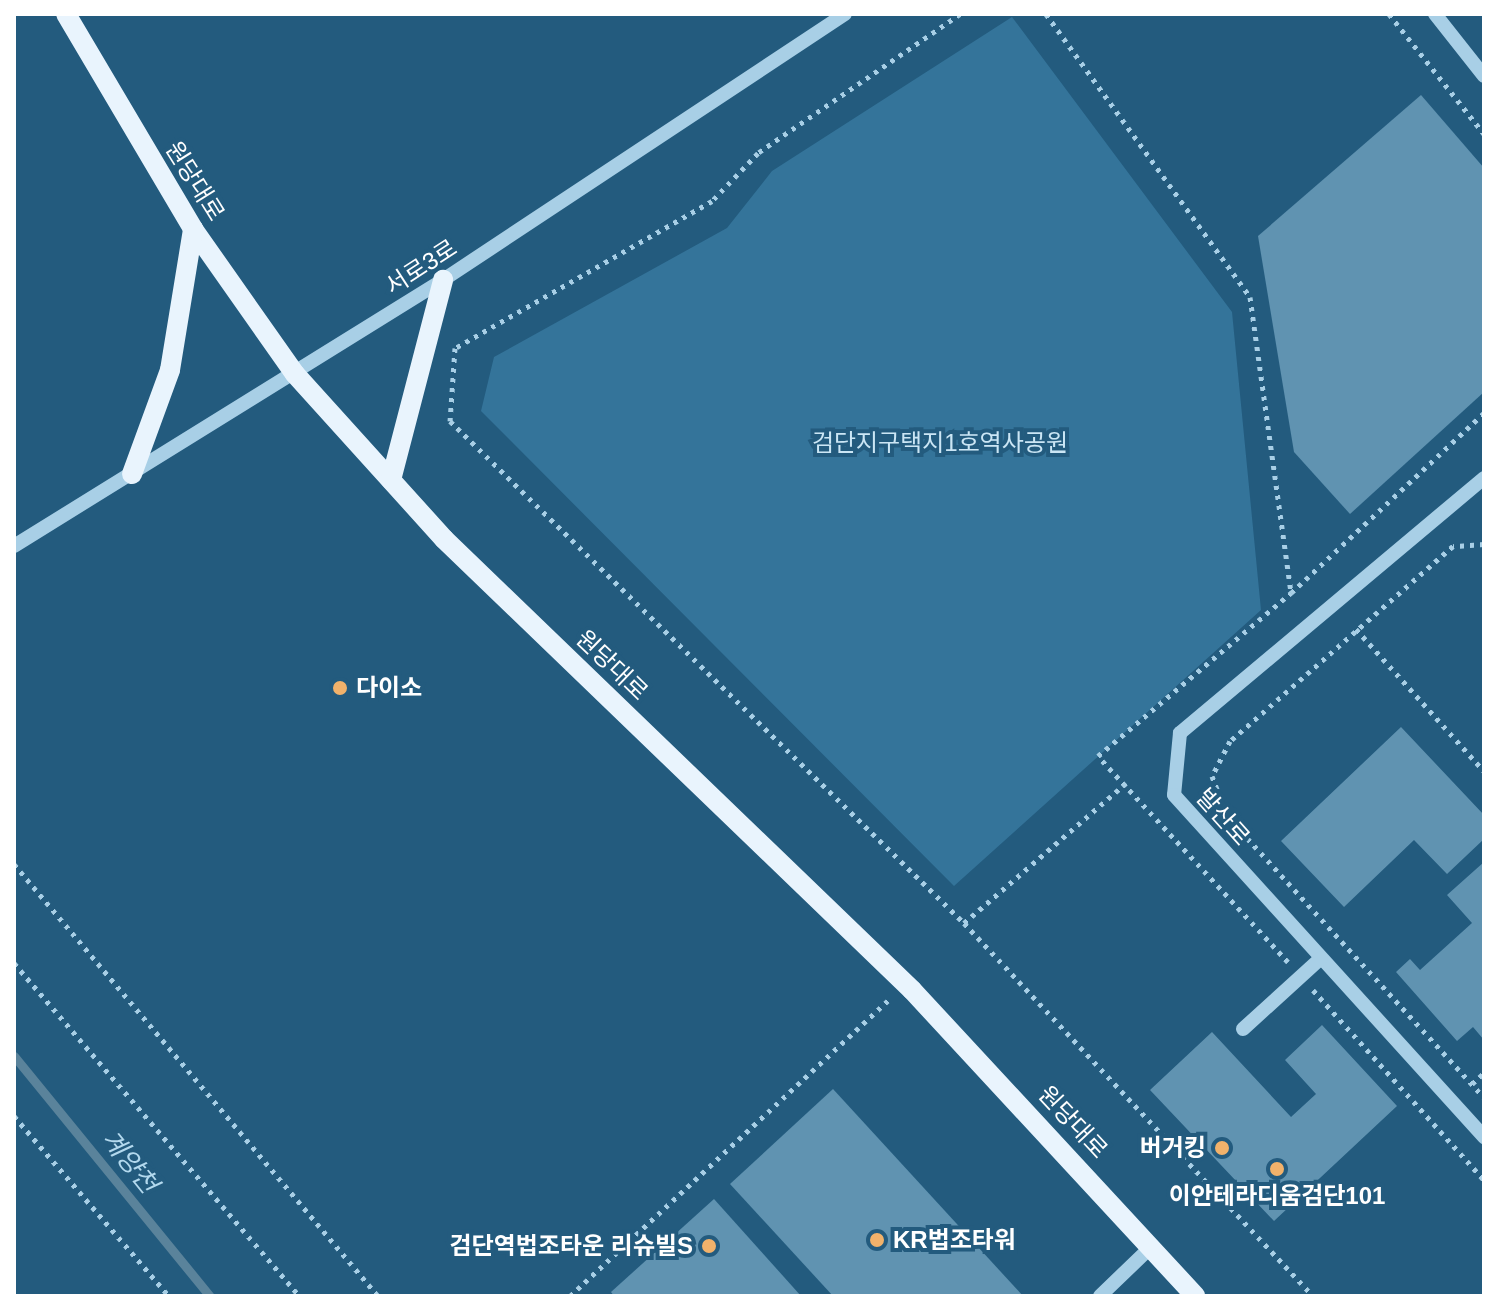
<!DOCTYPE html>
<meta charset="utf-8">
<style>
body{margin:0}
#map{position:relative;width:1498px;height:1310px;overflow:hidden;background:#235b7e;font-family:Helvetica,"Noto Sans KR",sans-serif}
div>[style]{position:absolute}
[style*='--x']{left:calc(var(--x)*1px);top:calc(var(--y)*1px);width:calc(var(--w)*1px);rotate:calc(var(--a)*1deg)}
.green>*{inset:0;background:#34749a}
.stream>*{height:9px;margin:-4.5px;padding:0 4.5px;transform-origin:4.5px;border-radius:4.5px;background:#5a839b}
.building>*{inset:0;background:#6093b1}
.path>*{height:5px;margin-top:-2.5px;transform-origin:0;background:repeating-linear-gradient(90deg,#a8cfe6 0 4px,transparent 0 10px)}
.minor>*{height:14px;margin:-7px;padding:0 7px;transform-origin:7px;border-radius:7px;background:#a8cfe6}
.major>*{height:20px;margin:-10px;padding:0 10px;transform-origin:10px;border-radius:10px;background:#e9f4fd}
.dots>*{width:22px;height:22px;translate:-50% -50%;box-sizing:border-box;border:4px solid #235b7e;border-radius:50%}
span{translate:-50% -50%;white-space:nowrap;text-align:center;line-height:1.15;-webkit-text-stroke:8px #235b7e;paint-order:stroke}
.street-label{font-size:24px;color:#fff}
.park-label{font-size:24px;color:#cbe6f5}
.poi-label{font-size:24px;color:#fff;font-weight:700}
.left{translate:0 -50%;text-align:left}
.right{translate:-100% -50%;text-align:right}
.water-label{font-size:26px;color:#b3d9ee;font-style:italic}
.frame{position:absolute;inset:0;border:16px solid #fff;pointer-events:none}
</style>
<div id="map">
<div class="green">
<div style="clip-path:polygon(1012px 17px,1232px 312px,1261px 610px,954px 886px,481px 411px,494px 357px,727px 228px,772px 171px)"></div>
</div>
<div class="stream">
<div style="--x:14;--y:1056;--w:310;--a:50.8"></div>
</div>
<div class="building">
<div style="clip-path:polygon(1421px 95px,1484px 168px,1484px 392px,1350px 514px,1294px 452px,1258px 236px)"></div>
<div style="clip-path:polygon(1401px 727px,1484px 815px,1484px 839px,1447px 874px,1414px 840px,1344px 907px,1281px 841px)"></div>
<div style="clip-path:polygon(1484px 862px,1484px 1040px,1473px 1027px,1457px 1041px,1396px 972px,1410px 959px,1420px 970px,1472px 923px,1447px 895px)"></div>
<div style="clip-path:polygon(1322px 1025px,1397px 1106px,1274px 1221px,1150px 1090px,1212px 1032px,1291px 1117px,1316px 1094px,1285px 1060px)"></div>
<div style="clip-path:polygon(833px 1089px,1023px 1296px,833px 1296px,730px 1184px)"></div>
<div style="clip-path:polygon(714px 1199px,801px 1296px,614px 1296px,611px 1292px)"></div>
</div>
<div class="path">
<div style="--x:960;--y:14;--w:245;--a:145.5"></div>
<div style="--x:758;--y:153;--w:66;--a:133.8"></div>
<div style="--x:712;--y:201;--w:296;--a:150.2"></div>
<div style="--x:455;--y:348;--w:73;--a:93.9"></div>
<div style="--x:450;--y:421;--w:718;--a:44.32"></div>
<div style="--x:964;--y:923;--w:511;--a:46.9"></div>
<div style="--x:1046;--y:14;--w:349;--a:54.2"></div>
<div style="--x:1250;--y:297;--w:298;--a:82.1"></div>
<div style="--x:1389;--y:14;--w:153;--a:51.6"></div>
<div style="--x:1484;--y:544;--w:31;--a:176"></div>
<div style="--x:1453;--y:546;--w:296;--a:138.8"></div>
<div style="--x:1230;--y:741;--w:39;--a:117"></div>
<div style="--x:1212;--y:776;--w:43;--a:69.4"></div>
<div style="--x:1227;--y:816;--w:381;--a:47.6"></div>
<div style="--x:1356;--y:629;--w:191;--a:48"></div>
<div style="--x:14;--y:864;--w:565;--a:49.88"></div>
<div style="--x:964;--y:923;--w:214;--a:-40.8"></div>
<div style="--x:1288;--y:962;--w:280;--a:-132.7"></div>
<div style="--x:1098;--y:756;--w:253;--a:-40.2"></div>
<div style="--x:1291;--y:593;--w:264;--a:-43"></div>
<div style="--x:14;--y:963;--w:438;--a:49.4"></div>
<div style="--x:1313;--y:990;--w:256;--a:48"></div>
<div style="--x:1472;--y:1084;--w:16;--a:-43"></div>
<div style="--x:14;--y:1116;--w:238;--a:49.3"></div>
<div style="--x:570;--y:1296;--w:435;--a:-42.9"></div>
</div>
<div class="minor">
<div style="--x:1435;--y:14;--w:79;--a:51.7"></div>
<div style="--x:1484;--y:478;--w:397;--a:140"></div>
<div style="--x:1180;--y:733;--w:62;--a:95.5"></div>
<div style="--x:1174;--y:795;--w:462;--a:47.8"></div>
<div style="--x:14;--y:546;--w:505;--a:-31.8"></div>
<div style="--x:443;--y:280;--w:482;--a:-33.5"></div>
<div style="--x:1243;--y:1029;--w:105;--a:-42.3"></div>
<div style="--x:1100;--y:1296;--w:71;--a:-43.9"></div>
</div>
<div class="major">
<div style="--x:66;--y:14;--w:250;--a:59.4"></div>
<div style="--x:193;--y:229;--w:177;--a:54.9"></div>
<div style="--x:295;--y:374;--w:222;--a:47.9"></div>
<div style="--x:444;--y:539;--w:650;--a:43.94"></div>
<div style="--x:912;--y:990;--w:417;--a:47.2"></div>
<div style="--x:132;--y:474;--w:111;--a:-69.9"></div>
<div style="--x:170;--y:370;--w:143;--a:-80.7"></div>
<div style="--x:391;--y:480;--w:207;--a:-75.4"></div>
</div>
<div class="dots">
<div style="left:340px;top:688px;background:#f1b26b"></div>
<div style="left:1222px;top:1148px;background:#f1b26b"></div>
<div style="left:1277px;top:1169px;background:#f1b26b"></div>
<div style="left:877px;top:1240px;background:#f1b26b"></div>
<div style="left:709px;top:1246px;background:#f1b26b"></div>
</div>
<div class="street-label">
<span style="left:195px;top:181px;rotate:58deg">원당대로</span>
<span style="left:421px;top:267px;rotate:-33deg">서로3로</span>
<span style="left:612px;top:665px;rotate:44deg">원당대로</span>
<span style="left:1223px;top:817px;rotate:48deg">발산로</span>
<span style="left:1073px;top:1122px;rotate:47deg">원당대로</span>
</div>
<div class="park-label">
<span style="left:940px;top:443px">검단지구택지1호역사공원</span>
</div>
<div class="poi-label">
<span class="left" style="left:356px;top:688px">다이소</span>
<span class="right" style="left:1206px;top:1148px">버거킹</span>
<span style="left:1277px;top:1196px">이안테라디움검단101</span>
<span class="left" style="left:893px;top:1240px">KR법조타워</span>
<span class="right" style="left:693px;top:1246px">검단역법조타운 리슈빌S</span>
</div>
<div class="water-label">
<span style="left:129px;top:1162px;rotate:51deg">계양천</span>
</div>
<div class="frame"></div>
</div>
